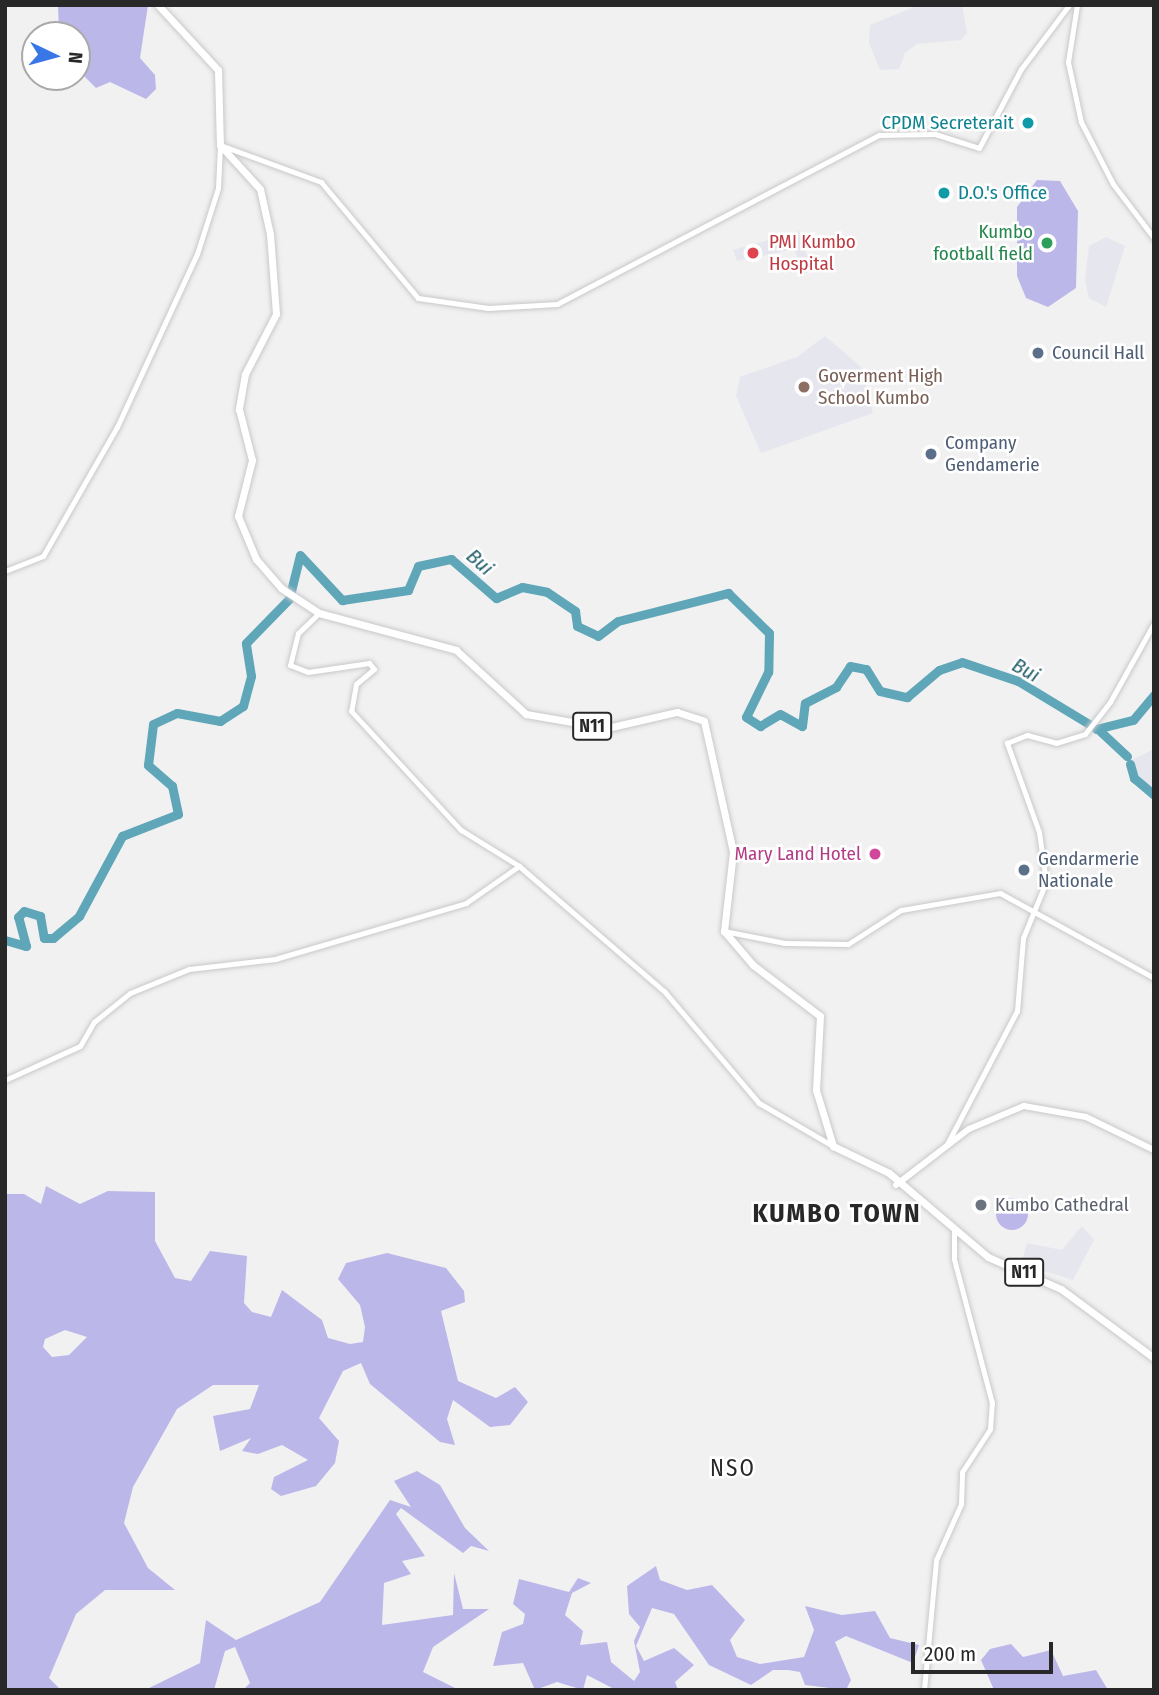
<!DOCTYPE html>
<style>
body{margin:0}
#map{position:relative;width:1159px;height:1695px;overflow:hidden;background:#f1f1f2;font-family:"Fira Sans Condensed",sans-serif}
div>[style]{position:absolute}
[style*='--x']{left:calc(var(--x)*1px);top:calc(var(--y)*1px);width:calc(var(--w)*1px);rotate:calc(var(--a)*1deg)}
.built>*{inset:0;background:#e6e6ee}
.green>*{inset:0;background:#bcb7e9}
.round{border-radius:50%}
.river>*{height:9px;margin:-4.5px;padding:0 4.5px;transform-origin:4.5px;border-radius:4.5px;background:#5fa6b8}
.roads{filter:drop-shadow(0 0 2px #c9c8ca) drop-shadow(0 0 2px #c9c8ca)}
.tertiary>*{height:5px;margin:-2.5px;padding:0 2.5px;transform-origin:2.5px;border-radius:2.5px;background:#fff}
.secondary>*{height:6px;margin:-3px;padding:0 3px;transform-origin:3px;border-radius:3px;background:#fff}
.trunk>*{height:7px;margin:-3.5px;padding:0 3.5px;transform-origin:3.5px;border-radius:3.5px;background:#fff}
.dots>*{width:19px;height:19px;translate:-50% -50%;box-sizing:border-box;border:4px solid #fff;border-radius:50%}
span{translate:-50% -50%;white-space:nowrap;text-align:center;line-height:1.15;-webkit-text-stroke:5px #fff;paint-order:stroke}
.shield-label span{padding:2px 5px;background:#fff;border:2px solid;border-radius:5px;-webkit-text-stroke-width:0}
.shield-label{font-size:18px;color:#282828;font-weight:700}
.culture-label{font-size:19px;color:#0d838f}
.right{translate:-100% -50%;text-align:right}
.left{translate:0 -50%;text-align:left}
.leisure-label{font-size:19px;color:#27864d}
.health-label{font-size:19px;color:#be3a42}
.service-label{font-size:19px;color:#4e5e75}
.education-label{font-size:19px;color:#785e54}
.hotel-label{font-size:19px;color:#b23c85}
.worship-label{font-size:19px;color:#5b616d}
.water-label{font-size:21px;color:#25606d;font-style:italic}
.quarter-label{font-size:23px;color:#282828;letter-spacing:2px}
.district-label{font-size:26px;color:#282828;font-weight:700;letter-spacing:2px}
.frame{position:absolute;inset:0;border:7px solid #282828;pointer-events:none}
.north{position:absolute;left:21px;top:21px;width:70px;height:70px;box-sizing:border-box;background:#fff;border:2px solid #a9a9a9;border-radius:50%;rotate:95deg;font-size:19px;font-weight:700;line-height:28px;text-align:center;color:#282828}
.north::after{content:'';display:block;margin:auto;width:24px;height:32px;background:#3977e6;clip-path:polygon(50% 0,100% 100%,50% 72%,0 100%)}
.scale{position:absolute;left:911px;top:1642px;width:142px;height:32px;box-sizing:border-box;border:4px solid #282828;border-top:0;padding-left:9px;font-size:21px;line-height:24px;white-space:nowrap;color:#282828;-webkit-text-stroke:5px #fff;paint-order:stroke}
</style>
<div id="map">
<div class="built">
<div style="clip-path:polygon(919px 5px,962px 5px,967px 33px,961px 40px,917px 44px,905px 53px,899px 69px,880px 70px,869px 43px,870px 25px)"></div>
<div style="clip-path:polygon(800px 231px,811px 271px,804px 273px,794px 249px,737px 261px,733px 250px)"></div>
<div style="clip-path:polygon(1106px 237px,1125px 246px,1106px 307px,1089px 298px,1085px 281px,1089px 246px)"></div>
<div style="clip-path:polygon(825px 336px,861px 367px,873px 413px,761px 453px,736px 396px,740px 377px,797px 357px)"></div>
<div style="clip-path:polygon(1154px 749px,1154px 789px,1134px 778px,1130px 761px)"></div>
<div style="clip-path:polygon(1082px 1226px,1094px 1240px,1073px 1280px,1021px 1264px,1027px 1243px,1062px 1250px)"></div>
</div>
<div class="green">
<div style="clip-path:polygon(58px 5px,148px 5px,140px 58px,155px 75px,156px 89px,146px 99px,110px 82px,96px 88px,81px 73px,89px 64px,77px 55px,77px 35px,59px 35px)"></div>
<div style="clip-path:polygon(1037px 180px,1060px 181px,1078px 211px,1076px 288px,1048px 307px,1026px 298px,1017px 276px,1017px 207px)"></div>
<div style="clip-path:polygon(evenodd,46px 1186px,80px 1204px,108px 1191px,155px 1192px,155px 1241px,175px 1278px,191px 1281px,210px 1251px,247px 1256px,244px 1303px,252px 1312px,271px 1317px,282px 1290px,322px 1320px,328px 1338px,350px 1344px,363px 1342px,365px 1327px,360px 1305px,338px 1279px,346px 1263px,387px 1253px,446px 1268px,464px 1291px,465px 1302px,441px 1311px,458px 1381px,496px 1398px,515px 1387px,528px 1402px,510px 1425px,490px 1427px,453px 1400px,447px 1419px,455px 1445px,440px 1442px,370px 1384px,361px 1363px,343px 1371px,319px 1418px,339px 1441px,335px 1463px,316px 1486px,281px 1496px,271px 1489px,274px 1477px,308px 1460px,282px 1445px,258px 1454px,242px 1451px,251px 1438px,220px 1451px,213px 1416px,250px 1409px,259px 1385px,213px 1385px,177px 1409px,133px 1487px,124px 1523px,148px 1568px,175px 1590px,105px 1590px,76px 1614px,49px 1678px,61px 1690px,5px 1690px,5px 1194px,24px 1194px,41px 1204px,46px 1186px,65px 1330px,87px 1337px,69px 1355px,52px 1357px,43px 1347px,45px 1339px,65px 1330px)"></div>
<div class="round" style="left:996px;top:1198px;width:32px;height:32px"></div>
<div style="clip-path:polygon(417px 1471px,440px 1485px,465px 1528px,489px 1551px,471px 1546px,463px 1553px,401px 1508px,396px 1514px,425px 1556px,402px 1561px,411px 1574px,384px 1583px,382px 1625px,453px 1615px,454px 1573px,463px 1609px,489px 1609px,433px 1647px,423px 1672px,459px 1690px,243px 1690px,250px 1683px,235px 1647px,225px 1651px,214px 1690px,145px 1690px,200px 1663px,206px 1620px,236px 1640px,320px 1602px,390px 1500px,411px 1507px,394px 1481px)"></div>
<div style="clip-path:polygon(656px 1566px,660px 1580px,687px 1590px,712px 1585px,745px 1620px,730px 1640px,737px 1657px,760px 1664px,804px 1657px,814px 1630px,805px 1606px,842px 1615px,875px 1611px,890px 1638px,919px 1645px,913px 1663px,846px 1636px,835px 1642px,851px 1680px,846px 1690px,805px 1685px,800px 1672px,788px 1670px,773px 1670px,751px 1685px,709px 1665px,674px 1614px,652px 1608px,636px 1646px,644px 1661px,674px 1648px,694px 1665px,675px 1682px,678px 1690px,616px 1690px,587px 1675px,583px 1690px,557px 1682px,535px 1690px,523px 1663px,493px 1666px,502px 1632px,523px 1624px,525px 1614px,513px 1604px,519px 1579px,569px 1592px,578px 1578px,591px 1583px,572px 1593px,565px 1615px,583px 1631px,580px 1645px,607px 1642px,611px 1662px,634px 1681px,640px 1672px,634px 1641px,640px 1627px,629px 1614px,627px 1586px)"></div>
<div style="clip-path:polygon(1011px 1644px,1023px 1657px,1051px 1650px,1063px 1676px,1096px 1670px,1108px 1690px,994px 1690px,981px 1660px,990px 1649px)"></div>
</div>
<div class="river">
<div style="--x:1096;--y:729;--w:38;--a:-14"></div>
<div style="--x:1133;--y:720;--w:33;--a:-50"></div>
<div style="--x:1100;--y:731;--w:37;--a:43"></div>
<div style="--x:1130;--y:764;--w:15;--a:74"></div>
<div style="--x:1134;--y:778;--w:26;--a:40"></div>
<div style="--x:5;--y:940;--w:22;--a:16"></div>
<div style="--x:26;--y:946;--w:30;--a:-105"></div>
<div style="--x:18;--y:917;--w:8;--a:-45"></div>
<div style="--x:24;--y:911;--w:17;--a:17"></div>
<div style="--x:40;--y:916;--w:22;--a:80"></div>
<div style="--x:44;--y:938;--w:9;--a:0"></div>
<div style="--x:53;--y:938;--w:34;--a:-40"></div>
<div style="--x:79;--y:916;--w:91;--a:-61.7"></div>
<div style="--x:122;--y:836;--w:60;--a:-21.4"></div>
<div style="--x:178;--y:814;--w:29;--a:-102"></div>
<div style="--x:172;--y:786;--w:32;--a:-139"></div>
<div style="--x:148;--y:765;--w:41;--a:-83"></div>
<div style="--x:153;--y:724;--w:26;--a:-25"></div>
<div style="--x:177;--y:713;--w:44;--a:10.5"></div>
<div style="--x:220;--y:721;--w:27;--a:-33"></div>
<div style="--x:243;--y:706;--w:31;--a:-75"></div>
<div style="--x:251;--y:676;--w:33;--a:-99"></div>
<div style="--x:246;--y:643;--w:62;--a:-45.7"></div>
<div style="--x:289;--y:599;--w:45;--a:-76"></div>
<div style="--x:300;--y:555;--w:62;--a:47"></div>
<div style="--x:342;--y:600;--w:67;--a:-8.6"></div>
<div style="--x:408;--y:590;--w:26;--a:-67"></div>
<div style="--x:418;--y:566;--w:34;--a:-12"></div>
<div style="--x:451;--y:559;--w:60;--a:40.9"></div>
<div style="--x:496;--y:598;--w:28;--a:-23"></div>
<div style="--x:522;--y:587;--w:25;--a:11"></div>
<div style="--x:547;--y:592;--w:34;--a:34"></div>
<div style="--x:575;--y:611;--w:15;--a:82"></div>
<div style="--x:577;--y:626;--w:23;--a:25"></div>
<div style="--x:598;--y:636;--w:25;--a:-37"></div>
<div style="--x:618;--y:621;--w:114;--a:-14.3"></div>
<div style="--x:728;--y:593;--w:57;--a:44.3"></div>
<div style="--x:769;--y:633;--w:39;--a:91"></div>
<div style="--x:768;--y:672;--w:50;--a:116.1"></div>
<div style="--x:746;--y:717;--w:17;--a:33"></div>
<div style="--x:760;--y:726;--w:23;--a:-31"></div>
<div style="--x:780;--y:714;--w:25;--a:29"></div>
<div style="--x:802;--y:726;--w:23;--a:-83"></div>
<div style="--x:805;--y:703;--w:35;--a:-27"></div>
<div style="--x:836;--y:687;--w:25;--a:-56"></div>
<div style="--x:850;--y:666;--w:16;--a:11"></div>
<div style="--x:866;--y:669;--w:26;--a:58"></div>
<div style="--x:880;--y:691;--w:28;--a:13"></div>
<div style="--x:907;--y:697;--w:42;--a:-40.2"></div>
<div style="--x:939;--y:670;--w:24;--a:-19"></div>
<div style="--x:962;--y:662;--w:59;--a:18.7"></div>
<div style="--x:1018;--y:681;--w:83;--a:31.2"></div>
</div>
<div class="roads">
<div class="tertiary">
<div style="--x:1077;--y:5;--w:58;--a:99"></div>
<div style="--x:1068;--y:62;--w:61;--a:77.8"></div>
<div style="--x:1081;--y:122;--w:70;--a:62.7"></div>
<div style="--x:1113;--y:184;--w:68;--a:52.8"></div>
<div style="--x:5;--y:571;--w:41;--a:-21.5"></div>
<div style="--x:43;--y:556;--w:149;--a:-60.2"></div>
<div style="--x:117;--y:427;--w:191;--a:-65.2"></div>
<div style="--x:197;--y:254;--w:69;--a:-72.3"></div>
<div style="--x:218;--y:188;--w:43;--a:-87.3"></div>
<div style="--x:220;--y:145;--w:108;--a:20.1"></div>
<div style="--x:321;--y:182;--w:151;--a:50.1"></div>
<div style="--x:418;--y:298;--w:71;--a:8.1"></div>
<div style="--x:488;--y:308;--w:69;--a:-3.3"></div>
<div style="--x:557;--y:304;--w:364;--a:-27.7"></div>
<div style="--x:879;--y:135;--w:56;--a:-1"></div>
<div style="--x:935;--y:134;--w:46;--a:17.7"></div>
<div style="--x:979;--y:148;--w:89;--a:-62"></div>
<div style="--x:1021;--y:69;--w:80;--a:-53.1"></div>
<div style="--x:319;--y:613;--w:29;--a:136"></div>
<div style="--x:298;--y:633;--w:33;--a:104"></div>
<div style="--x:290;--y:665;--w:19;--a:21"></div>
<div style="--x:308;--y:672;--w:62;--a:-8.4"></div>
<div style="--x:369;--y:663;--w:8;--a:50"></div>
<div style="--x:374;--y:669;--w:23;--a:140"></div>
<div style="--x:356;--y:684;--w:27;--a:100"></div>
<div style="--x:351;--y:711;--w:162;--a:47.3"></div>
<div style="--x:461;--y:830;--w:68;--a:31.8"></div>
<div style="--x:724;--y:931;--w:62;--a:11.1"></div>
<div style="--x:785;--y:943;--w:63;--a:0.9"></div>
<div style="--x:848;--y:944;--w:63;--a:-32.7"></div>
<div style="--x:901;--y:910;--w:100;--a:-9.7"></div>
<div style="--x:1000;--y:893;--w:176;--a:28.9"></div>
<div style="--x:5;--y:1080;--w:82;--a:-24.4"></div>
<div style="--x:80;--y:1046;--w:28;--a:-60"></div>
<div style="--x:94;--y:1022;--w:46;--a:-38.9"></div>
<div style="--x:130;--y:993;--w:64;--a:-22.1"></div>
<div style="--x:189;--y:969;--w:87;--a:-6.6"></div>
<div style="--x:275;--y:959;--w:199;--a:-16.3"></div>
<div style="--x:466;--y:903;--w:65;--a:-34.9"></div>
<div style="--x:519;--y:866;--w:191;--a:40.8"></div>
<div style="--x:664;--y:991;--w:147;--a:49.7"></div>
<div style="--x:759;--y:1103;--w:86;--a:30.2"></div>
<div style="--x:946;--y:1146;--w:153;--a:-62.3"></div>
<div style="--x:1017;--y:1011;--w:73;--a:-85.3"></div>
<div style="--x:1023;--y:938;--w:61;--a:-67.7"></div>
<div style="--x:1046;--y:882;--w:50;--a:-98"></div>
<div style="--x:1039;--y:832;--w:95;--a:-109.8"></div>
<div style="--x:1007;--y:743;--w:22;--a:-22"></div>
<div style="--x:1027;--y:735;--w:30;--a:15"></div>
<div style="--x:1056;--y:743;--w:30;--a:-17"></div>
<div style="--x:1085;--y:734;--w:41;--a:-52"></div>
<div style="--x:1110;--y:702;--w:90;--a:-60.9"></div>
<div style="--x:924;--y:1690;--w:131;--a:-84.7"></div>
<div style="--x:936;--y:1560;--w:61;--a:-65.9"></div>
<div style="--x:961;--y:1504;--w:32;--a:-88"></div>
<div style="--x:962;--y:1472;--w:51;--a:-56.9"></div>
<div style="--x:990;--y:1429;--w:26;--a:-86"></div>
<div style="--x:992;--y:1403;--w:149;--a:-104.8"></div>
<div style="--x:954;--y:1259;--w:29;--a:-90"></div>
</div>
<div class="secondary">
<div style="--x:896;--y:1185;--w:92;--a:-37.5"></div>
<div style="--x:969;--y:1129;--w:60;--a:-22.7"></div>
<div style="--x:1024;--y:1106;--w:63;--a:10.1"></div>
<div style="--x:1086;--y:1117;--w:76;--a:25.9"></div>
</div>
<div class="trunk">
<div style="--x:158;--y:5;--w:88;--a:47.3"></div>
<div style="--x:218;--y:70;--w:75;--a:88.5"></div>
<div style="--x:220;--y:145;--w:59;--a:47.7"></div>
<div style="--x:260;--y:189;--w:46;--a:77.5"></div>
<div style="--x:270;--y:234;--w:80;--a:85.7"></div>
<div style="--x:276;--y:314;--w:68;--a:117.3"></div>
<div style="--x:245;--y:374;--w:36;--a:100"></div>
<div style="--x:239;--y:409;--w:53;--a:75.7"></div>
<div style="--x:252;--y:460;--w:58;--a:104"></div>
<div style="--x:238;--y:516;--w:47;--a:67.3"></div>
<div style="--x:256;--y:559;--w:38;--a:49"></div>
<div style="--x:281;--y:588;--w:45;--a:33.3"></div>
<div style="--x:319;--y:613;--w:142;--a:15.1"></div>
<div style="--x:456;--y:650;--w:95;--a:42.4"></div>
<div style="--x:526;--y:714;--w:82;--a:9.8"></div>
<div style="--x:607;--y:728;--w:72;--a:-12.9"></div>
<div style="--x:677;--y:712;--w:28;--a:18"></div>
<div style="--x:704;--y:721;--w:134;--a:77.5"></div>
<div style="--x:733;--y:852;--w:80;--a:96.5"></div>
<div style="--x:724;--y:931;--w:45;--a:49.5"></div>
<div style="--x:753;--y:965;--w:84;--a:37.3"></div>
<div style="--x:820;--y:1016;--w:74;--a:93.1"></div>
<div style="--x:816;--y:1090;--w:59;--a:73.1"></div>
<div style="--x:833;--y:1146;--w:62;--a:25.7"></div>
<div style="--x:889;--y:1173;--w:130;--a:40.3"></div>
<div style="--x:988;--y:1257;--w:80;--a:23.7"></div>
<div style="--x:1061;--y:1289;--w:116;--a:36.6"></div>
</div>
</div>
<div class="dots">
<div style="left:1028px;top:123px;background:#0f9aa8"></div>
<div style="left:944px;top:193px;background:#0f9aa8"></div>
<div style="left:1047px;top:243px;background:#2e9e5b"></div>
<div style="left:753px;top:253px;background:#e0444e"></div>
<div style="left:1038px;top:353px;background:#5c6f8a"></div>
<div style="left:804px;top:387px;background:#8d6e63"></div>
<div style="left:931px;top:454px;background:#5c6f8a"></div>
<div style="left:875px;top:854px;background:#d1479c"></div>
<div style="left:1024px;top:870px;background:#5c6f8a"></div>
<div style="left:981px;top:1205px;background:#6b7280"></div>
</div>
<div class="shield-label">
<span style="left:592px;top:726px">N11</span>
<span style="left:1024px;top:1272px">N11</span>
</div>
<div class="culture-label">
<span class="right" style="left:1014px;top:123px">CPDM Secreterait</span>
<span class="left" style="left:958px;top:193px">D.O.'s Office</span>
</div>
<div class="leisure-label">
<span class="right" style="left:1033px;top:243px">Kumbo<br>football field</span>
</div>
<div class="health-label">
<span class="left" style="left:769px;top:253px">PMI Kumbo<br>Hospital</span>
</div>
<div class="service-label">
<span class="left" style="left:1052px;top:353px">Council Hall</span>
<span class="left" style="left:945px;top:454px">Company<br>Gendamerie</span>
<span class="left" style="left:1038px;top:870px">Gendarmerie<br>Nationale</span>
</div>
<div class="education-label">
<span class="left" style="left:818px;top:387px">Goverment High<br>School Kumbo</span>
</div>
<div class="hotel-label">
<span class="right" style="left:861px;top:854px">Mary Land Hotel</span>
</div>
<div class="worship-label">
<span class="left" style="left:995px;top:1205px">Kumbo Cathedral</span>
</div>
<div class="water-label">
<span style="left:480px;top:562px;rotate:42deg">Bui</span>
<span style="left:1026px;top:670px;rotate:29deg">Bui</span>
</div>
<div class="quarter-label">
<span style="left:733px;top:1468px">NSO</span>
</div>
<div class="district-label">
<span style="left:837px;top:1214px">KUMBO TOWN</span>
</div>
<div class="frame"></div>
<div class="north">N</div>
<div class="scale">200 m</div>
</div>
